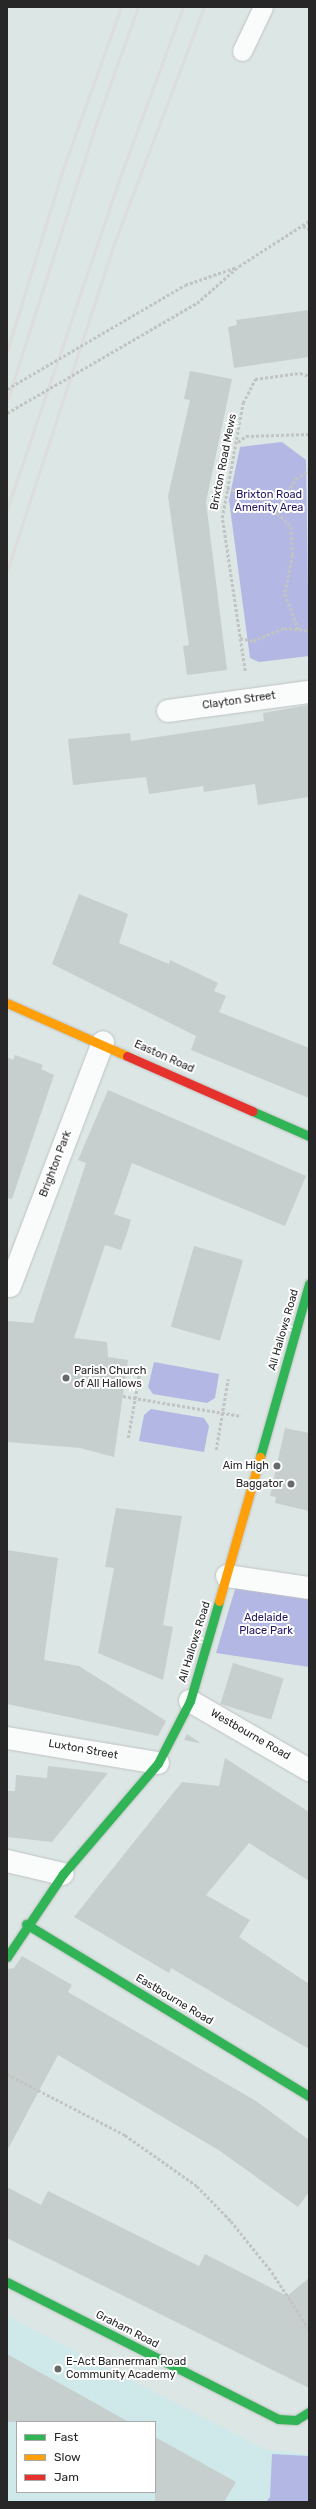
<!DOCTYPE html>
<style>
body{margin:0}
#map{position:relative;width:316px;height:2509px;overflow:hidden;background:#dbe6e5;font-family:Rubik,sans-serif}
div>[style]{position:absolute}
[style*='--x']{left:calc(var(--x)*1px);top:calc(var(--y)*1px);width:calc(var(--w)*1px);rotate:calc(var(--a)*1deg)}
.education>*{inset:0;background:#cfe9ea}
.green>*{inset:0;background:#b2b7e4}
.building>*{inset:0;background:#c7cece;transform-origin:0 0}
.path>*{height:2.5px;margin-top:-1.25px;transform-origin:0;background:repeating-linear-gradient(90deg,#c2c4c3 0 3px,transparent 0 5px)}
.roads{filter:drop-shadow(0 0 1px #c1c3c2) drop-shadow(0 0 1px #c1c3c2)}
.lane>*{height:19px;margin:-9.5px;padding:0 9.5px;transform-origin:9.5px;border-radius:9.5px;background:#fafbfb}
.street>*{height:22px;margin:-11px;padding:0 11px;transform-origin:11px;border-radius:11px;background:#fafbfb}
.fast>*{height:9px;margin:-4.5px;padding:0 4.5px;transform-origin:4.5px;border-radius:4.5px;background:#30b455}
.slow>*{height:9px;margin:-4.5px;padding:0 4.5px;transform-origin:4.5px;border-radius:4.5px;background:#ff9f0a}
.jam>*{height:9px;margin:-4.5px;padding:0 4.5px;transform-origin:4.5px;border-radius:4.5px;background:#e5322d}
.rail>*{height:3px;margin:-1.5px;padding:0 1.5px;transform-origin:1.5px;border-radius:1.5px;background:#dddddc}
.path-bridge>*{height:2.5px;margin-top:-1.25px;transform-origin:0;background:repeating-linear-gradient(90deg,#c2c4c3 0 3px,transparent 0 5px)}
.dots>*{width:11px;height:11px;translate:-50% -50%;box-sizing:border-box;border:2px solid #fff;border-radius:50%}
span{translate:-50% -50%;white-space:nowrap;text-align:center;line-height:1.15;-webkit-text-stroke:4px #fff;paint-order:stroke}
.street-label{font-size:11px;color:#272727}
.park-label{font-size:11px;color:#211664}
.poi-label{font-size:11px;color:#272727}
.left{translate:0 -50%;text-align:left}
.right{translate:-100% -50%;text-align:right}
.frame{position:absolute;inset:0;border:8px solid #272727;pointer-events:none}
.legend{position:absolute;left:16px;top:2421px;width:140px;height:72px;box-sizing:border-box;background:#fff;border:1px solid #a9a9a9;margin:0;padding:5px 7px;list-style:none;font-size:12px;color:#272727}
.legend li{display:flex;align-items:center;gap:8px;height:20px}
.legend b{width:20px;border:1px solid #a9a9a9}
</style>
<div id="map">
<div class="education">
<div style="clip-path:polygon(evenodd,7px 2316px,266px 2450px,308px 2454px,309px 2502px,7px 2502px,7px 2316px,17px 2422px,155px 2422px,155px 2492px,17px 2492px,17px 2422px)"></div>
</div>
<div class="green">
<div style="clip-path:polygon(282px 442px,306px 460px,309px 656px,259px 662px,250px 658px,229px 500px,240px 447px)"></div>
<div style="clip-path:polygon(154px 1362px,219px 1374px,215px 1398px,207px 1403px,153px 1394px,148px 1387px)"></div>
<div style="clip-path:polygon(151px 1409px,204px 1418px,209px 1426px,204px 1452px,139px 1441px,144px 1415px)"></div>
<div style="clip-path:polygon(236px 1586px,309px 1597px,309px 1667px,216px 1653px)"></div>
<div style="clip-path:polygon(272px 2454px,309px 2456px,309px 2502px,266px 2502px,270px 2497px)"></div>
</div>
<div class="building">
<div style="clip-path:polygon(309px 310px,309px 357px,234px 368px,228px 327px,237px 325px,236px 320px)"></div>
<div style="clip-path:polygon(190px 371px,232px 379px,206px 502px,227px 670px,187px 675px,183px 646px,189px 645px,168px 496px,190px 400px,184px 399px)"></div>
<div style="clip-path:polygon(309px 705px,309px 797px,258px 805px,255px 784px,204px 792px,203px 786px,149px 794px,146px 777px,73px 785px,68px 739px,130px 733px,131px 741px,264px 721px,263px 713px)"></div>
<div style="clip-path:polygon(79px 894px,128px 914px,119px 943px,169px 964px,170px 960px,218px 983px,214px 991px,226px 996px,219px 1012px,309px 1048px,309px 1098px,191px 1050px,196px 1036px,52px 964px)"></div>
<div style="clip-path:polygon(15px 1055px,43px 1065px,41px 1069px,54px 1075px,12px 1199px,7px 1198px,7px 1057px,13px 1060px)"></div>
<div style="clip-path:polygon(108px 1090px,306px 1176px,285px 1226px,132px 1163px,114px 1214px,131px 1220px,126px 1236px,121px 1250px,105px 1245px,74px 1338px,107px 1342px,108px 1357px,128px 1360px,114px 1457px,80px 1448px,7px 1442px,7px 1321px,33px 1323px,86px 1163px,78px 1160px)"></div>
<div style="left:194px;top:1246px;width:51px;height:84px;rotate:16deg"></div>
<div style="clip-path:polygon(285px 1428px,309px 1433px,309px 1511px,275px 1503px,276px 1497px,270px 1496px)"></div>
<div style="clip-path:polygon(116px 1508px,182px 1516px,163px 1625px,173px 1627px,163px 1680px,98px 1653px,114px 1568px,105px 1567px)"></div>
<div style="clip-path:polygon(7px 1550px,58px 1558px,44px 1660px,79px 1666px,166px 1721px,158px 1736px,7px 1704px)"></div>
<div style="left:233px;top:1663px;width:53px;height:43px;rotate:17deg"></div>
<div style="clip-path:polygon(187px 1734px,199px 1742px,199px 1743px,184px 1740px)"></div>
<div style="clip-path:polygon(225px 1758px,309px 1812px,309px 1881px,249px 1843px,206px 1895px,250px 1920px,239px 1937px,309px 1984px,309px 2049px,171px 1968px,169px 1973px,74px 1917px,182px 1782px,219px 1786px)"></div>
<div style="clip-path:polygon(48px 1766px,108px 1773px,52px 1842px,7px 1837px,7px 1791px,15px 1791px,16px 1775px,47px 1778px)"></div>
<div style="clip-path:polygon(22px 1956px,72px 1985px,68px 1992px,256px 2101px,309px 2140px,309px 2192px,298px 2207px,220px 2151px,58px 2055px,7px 2151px,7px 1969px,14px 1968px)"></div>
<div style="clip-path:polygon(7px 2187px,41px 2205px,48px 2191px,199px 2266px,205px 2254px,287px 2296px,309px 2278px,309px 2388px,7px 2238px)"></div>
<div style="clip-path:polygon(7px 2354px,129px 2422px,7px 2422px)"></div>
<div style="clip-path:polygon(155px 2437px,236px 2482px,224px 2502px,155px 2502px)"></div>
</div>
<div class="path">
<div style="--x:303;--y:226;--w:7;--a:27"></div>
<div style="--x:185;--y:285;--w:55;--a:-19.1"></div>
<div style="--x:197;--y:303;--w:56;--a:-41.4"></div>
<div style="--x:239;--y:266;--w:83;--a:-32.7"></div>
<div style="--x:238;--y:442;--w:10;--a:-37"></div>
<div style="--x:246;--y:436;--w:63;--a:-1.8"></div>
<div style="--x:227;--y:488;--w:42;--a:19.3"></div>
<div style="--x:267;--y:502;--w:35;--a:46"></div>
<div style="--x:291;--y:527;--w:28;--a:86"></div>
<div style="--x:293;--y:555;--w:40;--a:102"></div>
<div style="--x:285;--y:594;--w:39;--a:69"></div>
<div style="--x:277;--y:509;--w:36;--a:-58"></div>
<div style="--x:296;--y:479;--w:16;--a:-35"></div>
<div style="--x:240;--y:638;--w:13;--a:13"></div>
<div style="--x:253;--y:641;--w:34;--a:-23"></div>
<div style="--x:284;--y:628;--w:25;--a:5"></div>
<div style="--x:245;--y:671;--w:155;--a:-98.5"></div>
<div style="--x:222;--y:518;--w:117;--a:-79.7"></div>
<div style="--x:243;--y:403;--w:27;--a:-63"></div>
<div style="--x:255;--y:379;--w:45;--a:-7.6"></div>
<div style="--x:300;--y:373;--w:9;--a:18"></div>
<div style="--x:123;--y:1396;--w:120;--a:9.6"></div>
<div style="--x:128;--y:1438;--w:69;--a:-80"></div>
<div style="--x:216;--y:1450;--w:72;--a:-80.4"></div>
<div style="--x:287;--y:1615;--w:24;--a:75"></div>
<div style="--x:7;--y:2074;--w:133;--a:27.3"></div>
<div style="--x:125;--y:2135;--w:88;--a:35.3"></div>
<div style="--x:197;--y:2186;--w:49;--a:45.8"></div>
<div style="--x:231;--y:2221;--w:65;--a:51.2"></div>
<div style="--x:272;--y:2272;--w:68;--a:57"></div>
</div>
<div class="roads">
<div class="lane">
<div style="--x:242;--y:51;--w:49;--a:-64.5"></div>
</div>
<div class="street">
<div style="--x:168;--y:711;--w:142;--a:-7.7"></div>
<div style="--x:10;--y:1286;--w:261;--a:-69.1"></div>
<div style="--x:227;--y:1576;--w:83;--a:8.3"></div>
<div style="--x:190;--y:1701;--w:138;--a:30.1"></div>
<div style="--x:7;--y:1738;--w:153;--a:9.4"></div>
<div style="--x:7;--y:1861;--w:57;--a:13.1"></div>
</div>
<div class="fast">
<div style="--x:252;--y:1111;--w:62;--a:23.7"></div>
<div style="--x:260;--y:1457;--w:180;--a:-74.2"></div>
<div style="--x:26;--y:1924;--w:331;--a:31.3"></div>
<div style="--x:7;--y:1957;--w:100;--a:-56"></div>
<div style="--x:63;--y:1874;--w:146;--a:-49.4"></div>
<div style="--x:158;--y:1763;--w:70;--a:-62.7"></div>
<div style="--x:190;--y:1701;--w:104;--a:-73.8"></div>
<div style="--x:7;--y:2282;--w:304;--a:26.8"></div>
<div style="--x:278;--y:2419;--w:18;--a:3"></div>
<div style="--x:296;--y:2420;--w:15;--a:-32"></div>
</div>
<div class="slow">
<div style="--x:7;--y:1003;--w:131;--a:23.8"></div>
<div style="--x:219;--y:1601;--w:150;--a:-74.1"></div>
</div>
<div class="jam">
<div style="--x:127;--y:1056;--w:137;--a:23.7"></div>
</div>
</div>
<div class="rail">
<div style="--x:7;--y:351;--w:190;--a:-72.9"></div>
<div style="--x:63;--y:169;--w:172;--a:-70.3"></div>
<div style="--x:7;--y:401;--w:291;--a:-72.2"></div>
<div style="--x:96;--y:124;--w:124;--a:-70.3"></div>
<div style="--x:7;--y:509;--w:359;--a:-71.2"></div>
<div style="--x:123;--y:169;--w:173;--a:-69.7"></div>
<div style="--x:7;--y:571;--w:339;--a:-71.9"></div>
<div style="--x:112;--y:249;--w:259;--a:-69.2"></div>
</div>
<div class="path-bridge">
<div style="--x:7;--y:389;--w:206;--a:-30.3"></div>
<div style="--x:7;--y:413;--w:220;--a:-30.1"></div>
</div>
<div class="dots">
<div style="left:66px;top:1378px;background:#666a6a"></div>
<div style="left:277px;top:1466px;background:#666a6a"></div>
<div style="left:291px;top:1484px;background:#666a6a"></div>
<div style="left:58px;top:2369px;background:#666a6a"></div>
</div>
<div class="street-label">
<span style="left:224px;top:462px;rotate:-79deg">Brixton Road Mews</span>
<span style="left:239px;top:701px;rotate:-8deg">Clayton Street</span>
<span style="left:164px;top:1057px;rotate:24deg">Easton Road</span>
<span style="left:56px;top:1164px;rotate:-69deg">Brighton Park</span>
<span style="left:284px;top:1330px;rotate:-74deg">All Hallows Road</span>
<span style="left:195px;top:1642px;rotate:-73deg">All Hallows Road</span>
<span style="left:250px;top:1735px;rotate:30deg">Westbourne Road</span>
<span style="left:83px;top:1750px;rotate:10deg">Luxton Street</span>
<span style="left:174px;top:2000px;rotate:31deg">Eastbourne Road</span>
<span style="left:127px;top:2330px;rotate:27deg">Graham Road</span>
</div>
<div class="park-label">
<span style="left:269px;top:502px">Brixton Road<br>Amenity Area</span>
<span style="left:266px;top:1625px">Adelaide<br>Place Park</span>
</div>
<div class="poi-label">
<span class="left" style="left:74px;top:1378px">Parish Church<br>of All Hallows</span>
<span class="right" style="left:269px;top:1466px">Aim High</span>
<span class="right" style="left:283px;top:1484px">Baggator</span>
<span class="left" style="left:66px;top:2369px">E-Act Bannerman Road<br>Community Academy</span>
</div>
<div class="frame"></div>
<ul class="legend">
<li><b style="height:5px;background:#30b455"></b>Fast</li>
<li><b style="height:5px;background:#ff9f0a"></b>Slow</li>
<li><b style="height:5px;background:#e5322d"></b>Jam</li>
</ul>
</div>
